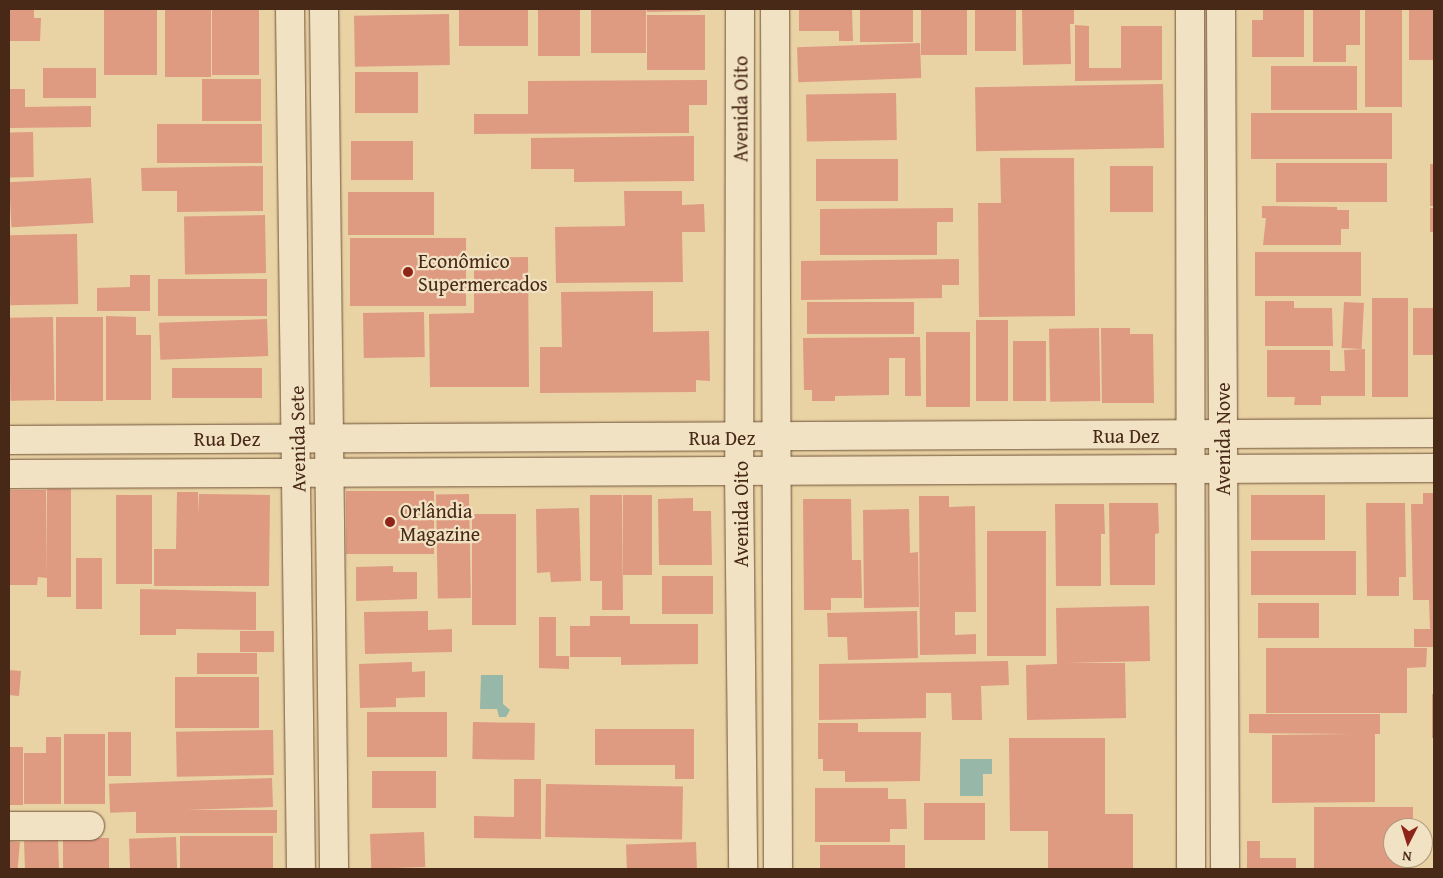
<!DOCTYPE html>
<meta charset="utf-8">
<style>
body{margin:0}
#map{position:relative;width:1443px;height:878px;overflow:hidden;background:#e9d2a3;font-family:"Gentium Book Plus",serif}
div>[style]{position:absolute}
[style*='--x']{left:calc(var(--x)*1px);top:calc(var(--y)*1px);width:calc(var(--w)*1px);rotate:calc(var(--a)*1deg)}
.water>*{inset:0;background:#97b7a9}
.building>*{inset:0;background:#df9a82;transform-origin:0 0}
.roads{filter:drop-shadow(0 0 1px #70523a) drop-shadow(0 0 1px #70523a)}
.street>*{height:28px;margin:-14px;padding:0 14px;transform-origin:14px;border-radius:14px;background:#f1e2c3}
.secondary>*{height:28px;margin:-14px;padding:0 14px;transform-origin:14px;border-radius:14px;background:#f1e2c3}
.dots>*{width:14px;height:14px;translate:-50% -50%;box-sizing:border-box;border:2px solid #f1e2c3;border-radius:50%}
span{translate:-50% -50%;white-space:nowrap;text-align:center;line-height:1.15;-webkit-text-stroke:4.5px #f1e2c3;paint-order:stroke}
.street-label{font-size:20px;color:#482817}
.poi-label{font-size:20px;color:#482817}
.left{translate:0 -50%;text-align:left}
.frame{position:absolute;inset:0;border:10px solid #482817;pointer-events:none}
.north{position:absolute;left:1383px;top:818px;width:50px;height:50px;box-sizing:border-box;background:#f1e2c3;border:1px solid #ad987e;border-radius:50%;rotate:185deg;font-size:14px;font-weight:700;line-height:20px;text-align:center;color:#482817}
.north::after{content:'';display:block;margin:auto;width:18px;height:22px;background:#8f2418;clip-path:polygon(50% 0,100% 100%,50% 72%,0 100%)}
</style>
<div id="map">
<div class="water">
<div style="clip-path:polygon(481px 675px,503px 675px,503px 704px,510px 710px,506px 717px,499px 717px,497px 709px,480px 709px)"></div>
<div style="clip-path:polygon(960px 759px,992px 759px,992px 774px,983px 774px,983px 796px,960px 796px)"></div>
</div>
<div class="building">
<div style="clip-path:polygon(9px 9px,34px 9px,34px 18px,41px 18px,40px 41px,9px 41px)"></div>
<div style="left:104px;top:9px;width:53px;height:66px"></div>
<div style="left:165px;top:9px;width:46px;height:68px"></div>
<div style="left:212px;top:9px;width:47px;height:66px"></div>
<div style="left:459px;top:9px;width:69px;height:37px"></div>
<div style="left:538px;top:9px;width:42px;height:47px"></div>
<div style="left:591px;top:9px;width:55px;height:44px"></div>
<div style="clip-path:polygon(647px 9px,700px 9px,700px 11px,647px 12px)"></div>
<div style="clip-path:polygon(799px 9px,852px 9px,853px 41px,839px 41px,839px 31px,799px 31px)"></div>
<div style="left:860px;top:9px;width:53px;height:33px"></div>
<div style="left:921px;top:9px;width:46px;height:46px"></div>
<div style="left:975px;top:9px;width:41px;height:42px"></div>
<div style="clip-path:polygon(1022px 9px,1074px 9px,1074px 24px,1070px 24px,1071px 64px,1023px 65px)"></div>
<div style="clip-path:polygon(1263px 9px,1304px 9px,1304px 57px,1252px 57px,1252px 20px,1263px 20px)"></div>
<div style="clip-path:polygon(1313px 9px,1360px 9px,1360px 45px,1346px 45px,1346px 62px,1313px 62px)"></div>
<div style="left:1365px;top:9px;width:37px;height:98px"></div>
<div style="left:1409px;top:9px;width:25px;height:51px"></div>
<div style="left:449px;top:14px;width:51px;height:95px;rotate:89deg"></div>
<div style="left:647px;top:15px;width:58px;height:55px"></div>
<div style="clip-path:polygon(1075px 25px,1089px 26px,1089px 68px,1121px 68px,1121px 26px,1162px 26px,1162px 80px,1075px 81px)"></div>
<div style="left:920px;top:43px;width:35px;height:123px;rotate:88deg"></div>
<div style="left:1271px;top:66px;width:86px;height:44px"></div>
<div style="left:43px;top:68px;width:53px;height:30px"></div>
<div style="left:355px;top:72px;width:63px;height:41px"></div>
<div style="left:202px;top:79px;width:59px;height:42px"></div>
<div style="clip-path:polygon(707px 80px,707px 105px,689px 105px,689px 133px,474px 134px,474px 114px,528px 114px,528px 81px)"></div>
<div style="left:1163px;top:84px;width:64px;height:188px;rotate:89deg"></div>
<div style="clip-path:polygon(9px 89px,25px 89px,25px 107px,91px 106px,91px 127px,9px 128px)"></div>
<div style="left:896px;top:93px;width:47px;height:90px;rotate:89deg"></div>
<div style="left:1251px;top:113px;width:141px;height:46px"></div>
<div style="left:262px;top:124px;width:39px;height:105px;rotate:90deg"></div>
<div style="left:33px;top:132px;width:45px;height:24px;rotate:89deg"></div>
<div style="clip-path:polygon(694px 136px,694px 181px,574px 182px,574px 169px,531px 169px,531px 138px)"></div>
<div style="left:413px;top:141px;width:39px;height:62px;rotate:90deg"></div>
<div style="clip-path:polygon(1000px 158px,1074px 158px,1075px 316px,979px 317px,978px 203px,1001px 203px)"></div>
<div style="left:898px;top:159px;width:42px;height:82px;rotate:90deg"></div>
<div style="left:1276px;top:163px;width:111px;height:39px"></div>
<div style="left:1430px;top:164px;width:4px;height:42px"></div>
<div style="clip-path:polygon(263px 166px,263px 211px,177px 212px,177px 191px,142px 191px,141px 168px)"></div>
<div style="left:1110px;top:166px;width:43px;height:46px"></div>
<div style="left:91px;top:178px;width:45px;height:82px;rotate:87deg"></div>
<div style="clip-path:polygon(624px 191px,682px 191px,682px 205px,704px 204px,705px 232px,682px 232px,683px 282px,556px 283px,555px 227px,625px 226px)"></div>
<div style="left:434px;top:192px;width:43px;height:86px;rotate:90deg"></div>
<div style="clip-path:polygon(1262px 206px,1337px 207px,1337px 210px,1349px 210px,1349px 229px,1341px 229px,1341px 245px,1263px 245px,1266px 218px,1262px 218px)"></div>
<div style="clip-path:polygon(953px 208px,953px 222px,937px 222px,937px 255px,820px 255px,820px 209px)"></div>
<div style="left:1430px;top:208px;width:4px;height:24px"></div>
<div style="left:265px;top:215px;width:58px;height:81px;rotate:89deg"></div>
<div style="left:77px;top:234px;width:70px;height:68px;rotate:89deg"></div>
<div style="left:350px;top:238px;width:116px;height:68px"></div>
<div style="left:1255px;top:252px;width:106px;height:44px"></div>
<div style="clip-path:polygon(528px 257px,529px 387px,430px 387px,429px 314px,474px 313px,474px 258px)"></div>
<div style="clip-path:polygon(959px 259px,959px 285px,942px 285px,942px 298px,801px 300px,801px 261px)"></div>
<div style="clip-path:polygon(130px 275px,150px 275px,150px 311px,97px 311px,97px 288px,130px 287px)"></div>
<div style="left:267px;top:279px;width:37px;height:109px;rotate:90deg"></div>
<div style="clip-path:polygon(653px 291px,653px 332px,709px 331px,710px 381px,696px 380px,696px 392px,540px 393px,540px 347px,562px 347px,561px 292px)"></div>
<div style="left:1372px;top:298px;width:36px;height:99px"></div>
<div style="clip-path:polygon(1265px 301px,1294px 301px,1294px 308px,1332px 308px,1333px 346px,1265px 346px)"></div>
<div style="left:914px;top:302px;width:32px;height:107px;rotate:90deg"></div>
<div style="left:1344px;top:302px;width:20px;height:46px;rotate:3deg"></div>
<div style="left:1413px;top:308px;width:21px;height:47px"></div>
<div style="left:424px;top:312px;width:45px;height:61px;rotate:89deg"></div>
<div style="clip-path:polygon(106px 316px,136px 317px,136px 335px,151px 335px,151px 400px,106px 400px)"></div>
<div style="left:53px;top:317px;width:83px;height:44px;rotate:89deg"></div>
<div style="left:56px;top:317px;width:47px;height:84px"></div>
<div style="left:267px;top:319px;width:37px;height:108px;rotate:88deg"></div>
<div style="left:976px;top:320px;width:32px;height:81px"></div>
<div style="left:1099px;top:328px;width:73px;height:50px;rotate:89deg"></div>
<div style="clip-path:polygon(1101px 328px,1130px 328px,1130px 334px,1153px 334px,1154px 403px,1102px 403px)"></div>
<div style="left:926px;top:332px;width:44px;height:75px"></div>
<div style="clip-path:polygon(920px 337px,921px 396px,905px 396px,905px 358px,889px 358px,889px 395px,835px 396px,835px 401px,812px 401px,812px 390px,804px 390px,803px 338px)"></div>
<div style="left:1046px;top:341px;width:60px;height:33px;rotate:90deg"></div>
<div style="clip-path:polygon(1365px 349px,1365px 396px,1321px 396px,1321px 405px,1294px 405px,1295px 397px,1267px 397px,1267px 350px,1330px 350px,1330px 371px,1345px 371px,1344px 350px)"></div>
<div style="left:262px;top:368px;width:30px;height:90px;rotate:90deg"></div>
<div style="left:47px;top:489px;width:24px;height:108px"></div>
<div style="clip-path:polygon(9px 490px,46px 490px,47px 578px,38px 577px,37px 585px,9px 585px)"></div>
<div style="left:346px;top:491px;width:88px;height:63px"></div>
<div style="clip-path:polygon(177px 492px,198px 492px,198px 516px,199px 494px,270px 495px,269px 586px,154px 586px,154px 549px,176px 549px)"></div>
<div style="clip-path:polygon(1423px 493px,1434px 493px,1434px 647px,1414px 647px,1414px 629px,1430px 629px,1429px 600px,1413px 600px,1411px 504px,1423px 504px)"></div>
<div style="left:469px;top:494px;width:104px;height:33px;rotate:89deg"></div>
<div style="left:116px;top:495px;width:36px;height:89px"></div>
<div style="clip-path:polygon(590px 495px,622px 495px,623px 610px,602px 610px,602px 581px,590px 581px)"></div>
<div style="left:623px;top:495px;width:29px;height:80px"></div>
<div style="left:1251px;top:495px;width:74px;height:45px"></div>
<div style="clip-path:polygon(919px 496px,949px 496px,949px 507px,975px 506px,976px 612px,955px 612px,955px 635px,976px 634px,976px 654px,920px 655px)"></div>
<div style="clip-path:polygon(693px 498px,693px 511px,711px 511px,712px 565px,659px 565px,658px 499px)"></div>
<div style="clip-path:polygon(803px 499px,851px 499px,852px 560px,861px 560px,862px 598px,831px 598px,831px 610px,804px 610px)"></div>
<div style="clip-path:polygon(1109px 503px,1158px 503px,1159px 533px,1155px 534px,1155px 585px,1110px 585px)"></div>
<div style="clip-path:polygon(1366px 503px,1405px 503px,1406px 577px,1399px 577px,1399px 596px,1367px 596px)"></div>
<div style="clip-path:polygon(1055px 504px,1104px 504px,1105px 534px,1101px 534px,1101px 586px,1056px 586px)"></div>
<div style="clip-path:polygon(579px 508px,581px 581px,551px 582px,550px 572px,537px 573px,536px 509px)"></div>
<div style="clip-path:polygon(909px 509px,910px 553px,918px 552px,919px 607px,864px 608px,863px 510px)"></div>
<div style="left:472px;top:514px;width:44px;height:111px"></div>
<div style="left:987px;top:531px;width:59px;height:125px"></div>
<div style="left:1356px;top:551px;width:44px;height:105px;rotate:90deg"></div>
<div style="left:76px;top:558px;width:26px;height:51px"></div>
<div style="clip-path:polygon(393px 566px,393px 572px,417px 572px,417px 599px,356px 601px,356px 567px)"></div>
<div style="left:662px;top:576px;width:51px;height:38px"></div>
<div style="clip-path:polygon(140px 589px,256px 592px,256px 630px,176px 629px,176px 635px,140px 635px)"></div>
<div style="left:1258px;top:603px;width:61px;height:35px"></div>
<div style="clip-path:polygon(1149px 606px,1150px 661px,1065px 663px,1125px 663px,1126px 718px,1027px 720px,1026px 665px,1057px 664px,1056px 608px)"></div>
<div style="clip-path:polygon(428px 611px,428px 630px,452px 629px,452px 652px,365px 654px,364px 612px)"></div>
<div style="clip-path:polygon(917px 611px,918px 658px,848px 660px,847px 637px,828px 637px,827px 613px)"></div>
<div style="clip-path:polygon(590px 616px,630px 616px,630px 624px,698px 624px,698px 664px,621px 665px,621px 657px,570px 657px,570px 626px,590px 626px)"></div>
<div style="clip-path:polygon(539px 617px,556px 617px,556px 656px,569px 656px,569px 669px,539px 668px)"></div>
<div style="left:240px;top:631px;width:34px;height:21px"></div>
<div style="clip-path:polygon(1266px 648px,1427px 648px,1426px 667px,1407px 668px,1407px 713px,1266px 713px)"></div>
<div style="left:197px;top:653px;width:60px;height:21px"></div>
<div style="clip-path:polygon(1008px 661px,1009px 685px,981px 686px,982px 720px,952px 720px,951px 693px,926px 693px,926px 718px,819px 720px,819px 664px)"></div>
<div style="clip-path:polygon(412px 662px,412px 672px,425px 671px,425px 697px,396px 698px,396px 707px,360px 708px,359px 664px)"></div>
<div style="clip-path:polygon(9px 670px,21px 671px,19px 696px,9px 695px)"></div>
<div style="left:175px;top:677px;width:84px;height:51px"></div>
<div style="left:1432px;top:694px;width:2px;height:44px"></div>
<div style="left:447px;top:712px;width:45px;height:80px;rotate:90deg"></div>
<div style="clip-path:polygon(1249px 714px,1380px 714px,1380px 734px,1375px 734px,1375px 802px,1272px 803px,1272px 735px,1353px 734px,1249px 733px)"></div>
<div style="left:473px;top:722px;width:62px;height:37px;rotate:1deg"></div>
<div style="clip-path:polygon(818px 723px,858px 723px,858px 732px,921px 732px,920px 781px,845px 782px,845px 771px,823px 771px,823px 759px,818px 759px)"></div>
<div style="clip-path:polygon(595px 729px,694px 729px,694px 779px,675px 779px,675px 765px,595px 765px)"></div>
<div style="left:273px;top:730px;width:45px;height:97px;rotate:89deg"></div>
<div style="left:108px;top:732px;width:23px;height:44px"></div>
<div style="left:64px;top:734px;width:41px;height:70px"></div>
<div style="clip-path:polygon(46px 737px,61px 737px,61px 804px,24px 804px,24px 753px,46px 753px)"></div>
<div style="clip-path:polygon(1009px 738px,1105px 738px,1105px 814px,1133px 814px,1133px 869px,1048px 869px,1048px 831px,1010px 831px)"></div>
<div style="left:9px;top:747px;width:14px;height:58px"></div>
<div style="left:372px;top:771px;width:64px;height:37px"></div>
<div style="left:272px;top:778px;width:29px;height:163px;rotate:88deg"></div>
<div style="clip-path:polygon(514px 779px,541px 779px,541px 839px,474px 838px,474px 816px,514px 817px)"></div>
<div style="left:546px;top:784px;width:137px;height:53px;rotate:1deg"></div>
<div style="clip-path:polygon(815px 788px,888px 788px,888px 799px,906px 799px,907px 829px,890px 829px,890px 842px,815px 842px)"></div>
<div style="left:985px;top:803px;width:37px;height:61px;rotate:90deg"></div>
<div style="clip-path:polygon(1314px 807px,1413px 807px,1413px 828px,1393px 828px,1393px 858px,1413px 858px,1413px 869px,1314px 869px)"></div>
<div style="left:277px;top:810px;width:23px;height:141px;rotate:90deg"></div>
<div style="left:424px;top:832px;width:35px;height:54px;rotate:88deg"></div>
<div style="left:273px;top:836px;width:33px;height:93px;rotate:90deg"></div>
<div style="left:176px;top:837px;width:32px;height:47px;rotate:88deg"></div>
<div style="left:63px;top:838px;width:46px;height:31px"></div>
<div style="left:58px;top:840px;width:29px;height:34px;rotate:88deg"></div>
<div style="left:9px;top:841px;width:11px;height:28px;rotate:5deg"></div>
<div style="clip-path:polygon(1247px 841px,1260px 841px,1260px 858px,1296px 858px,1296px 869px,1247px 869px)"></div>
<div style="left:696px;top:842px;width:27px;height:70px;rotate:88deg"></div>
<div style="left:905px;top:845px;width:24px;height:85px;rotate:90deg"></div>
</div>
<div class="roads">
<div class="street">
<div style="--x:740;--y:9;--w:463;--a:90.1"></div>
<div style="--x:739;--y:472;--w:397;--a:89.4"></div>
<div style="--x:775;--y:9;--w:860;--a:89.8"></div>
<div style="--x:1190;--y:9;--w:860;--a:89.93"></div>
<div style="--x:1221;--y:9;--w:860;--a:89.73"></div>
<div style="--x:9;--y:440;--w:1425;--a:-0.28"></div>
<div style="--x:9;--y:474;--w:1425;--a:-0.24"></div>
<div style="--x:9;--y:826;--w:81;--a:0"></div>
</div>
<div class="secondary">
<div style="--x:290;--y:9;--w:860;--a:89.27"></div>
<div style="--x:324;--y:9;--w:860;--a:89.33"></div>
</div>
</div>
<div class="dots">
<div style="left:408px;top:272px;background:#8f2418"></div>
<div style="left:390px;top:522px;background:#8f2418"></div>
</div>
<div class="street-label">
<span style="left:740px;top:109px;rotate:-90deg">Avenida Oito</span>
<span style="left:1126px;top:435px">Rua Dez</span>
<span style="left:722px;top:437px">Rua Dez</span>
<span style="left:227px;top:438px">Rua Dez</span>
<span style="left:297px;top:439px;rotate:-91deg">Avenida Sete</span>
<span style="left:1222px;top:439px;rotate:-90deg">Avenida Nove</span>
<span style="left:740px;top:514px;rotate:-90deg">Avenida Oito</span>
</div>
<div class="poi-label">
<span class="left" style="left:418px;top:272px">Econômico<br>Supermercados</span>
<span class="left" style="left:400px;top:522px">Orlândia<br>Magazine</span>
</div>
<div class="frame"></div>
<div class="north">N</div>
</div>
